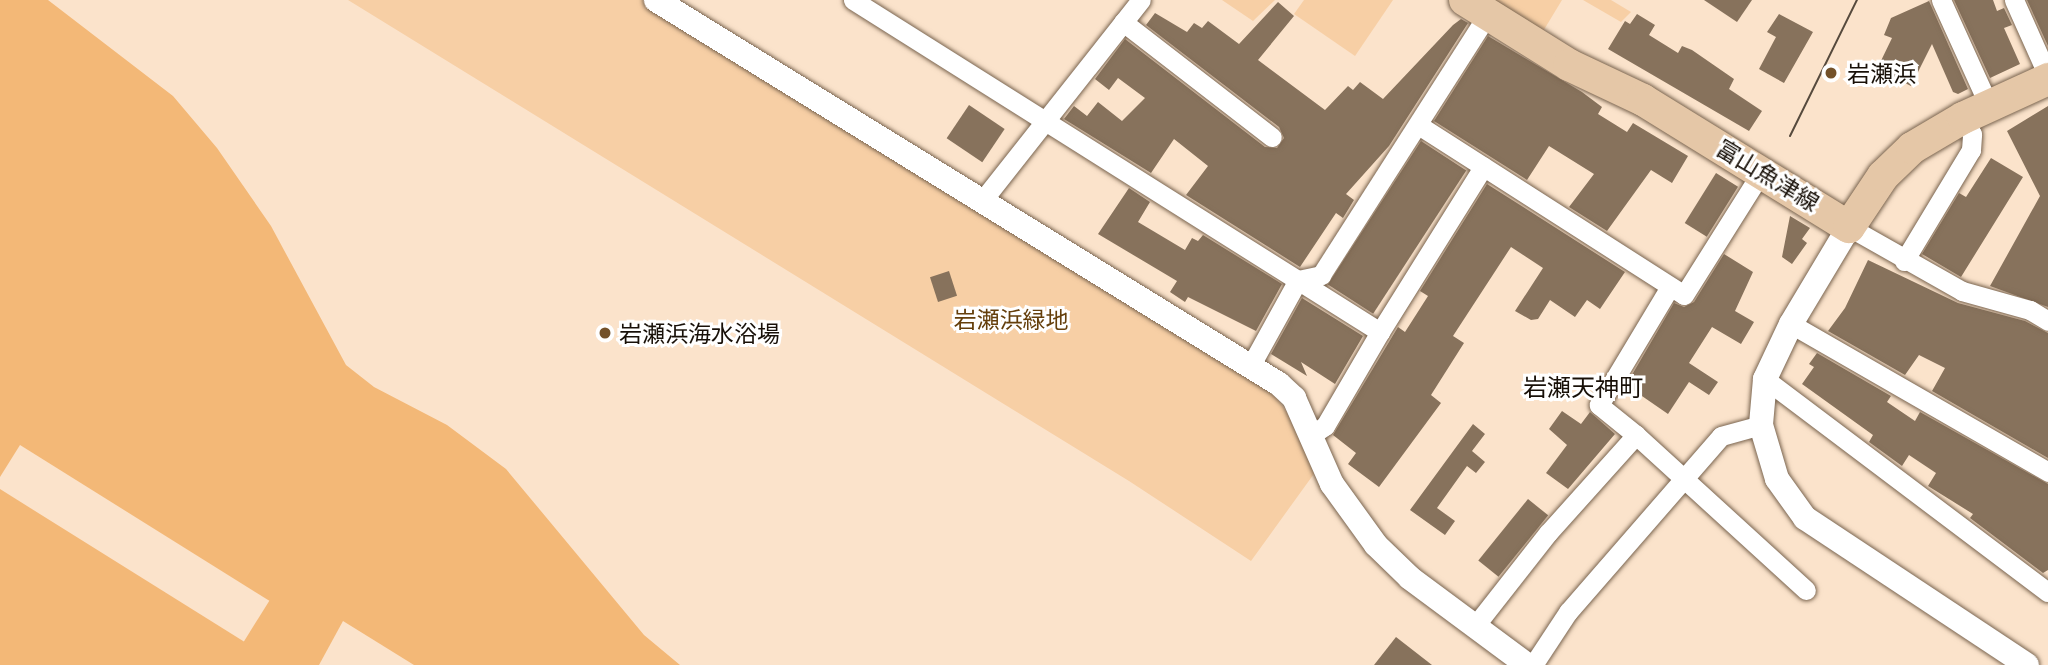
<!DOCTYPE html>
<meta charset="utf-8">
<style>
body{margin:0}
#map{position:relative;width:2048px;height:665px;overflow:hidden;background:#fbe3cb;font-family:Lato,"Noto Sans JP",sans-serif}
div>[style]{position:absolute}
[style*='--x']{left:calc(var(--x)*1px);top:calc(var(--y)*1px);width:calc(var(--w)*1px);rotate:calc(var(--a)*1deg)}
.green>*{inset:0;background:#f7cfa5}
.water>*{inset:0;background:#f3b877}
.pier>*{inset:0;background:#fbe3cb;transform-origin:0 0}
.building>*{inset:0;background:#87725c;transform-origin:0 0}
.roads{filter:drop-shadow(0 0 2px #79644f) drop-shadow(0 0 2px #79644f)}
.minor>*{height:19px;margin:-9.5px;padding:0 9.5px;transform-origin:9.5px;border-radius:9.5px;background:#fff}
.tertiary>*{height:24px;margin:-12px;padding:0 12px;transform-origin:12px;border-radius:12px;background:#fff}
.primary>*{height:32px;margin:-16px;padding:0 16px;transform-origin:16px;border-radius:16px;background:#e5c7a7}
.tram>*{height:2px;margin:-1px;padding:0 1px;transform-origin:1px;border-radius:1px;background:#564a3d}
.dots>*{width:19px;height:19px;translate:-50% -50%;box-sizing:border-box;border:4px solid #fff;border-radius:50%}
span{translate:-50% -50%;white-space:nowrap;text-align:center;line-height:1.15;-webkit-text-stroke:6px #fff;paint-order:stroke}
.poi-label{font-size:23px;color:#181008}
.left{translate:0 -50%;text-align:left}
.street-label{font-size:23px;color:#181008}
.park-label{font-size:23px;color:#653f0b}
.neighbourhood-label{font-size:24px;color:#181008}
</style>
<div id="map">
<div class="green">
<div style="clip-path:polygon(348px 0,644px 0,1273px 393px,1298px 428px,1316px 471px,1251px 561px,1129px 481px)"></div>
<div style="clip-path:polygon(1222px 0,1275px 0,1253px 21px)"></div>
<div style="clip-path:polygon(1304px 0,1393px 0,1355px 56px,1294px 14px)"></div>
<div style="clip-path:polygon(1488px 0,1562px 0,1542px 33px)"></div>
<div style="clip-path:polygon(1583px 0,1611px 0,1631px 12px,1621px 22px)"></div>
</div>
<div class="water">
<div style="clip-path:polygon(0 0,48px 0,173px 96px,217px 148px,271px 226px,346px 365px,374px 387px,447px 425px,506px 469px,644px 635px,680px 665px,0 665px)"></div>
</div>
<div class="pier">
<div style="left:20px;top:445px;width:294px;height:48px;rotate:32deg"></div>
<div style="clip-path:polygon(343px 621px,414px 665px,319px 665px)"></div>
</div>
<div class="building">
<div style="clip-path:polygon(1704px 0,1752px 0,1737px 22px)"></div>
<div style="clip-path:polygon(1954px 0,1993px 0,1997px 11px,2004px 8px,2012px 25px,2004px 28px,2020px 64px,1990px 78px)"></div>
<div style="clip-path:polygon(2027px 0,2048px 0,2048px 46px)"></div>
<div style="clip-path:polygon(1929px 1px,1968px 89px,1958px 94px,1953px 92px,1932px 44px,1911px 86px,1877px 69px,1892px 38px,1884px 35px,1891px 18px)"></div>
<div style="clip-path:polygon(1278px 2px,1294px 16px,1258px 60px,1325px 110px,1348px 86px,1353px 90px,1360px 82px,1383px 99px,1453px 25px,1461px 19px,1468px 23px,1389px 146px,1346px 194px,1354px 200px,1343px 218px,1336px 213px,1300px 267px,1186px 195px,1208px 166px,1174px 139px,1151px 173px,1064px 119px,1074px 106px,1087px 116px,1098px 102px,1122px 121px,1145px 98px,1118px 78px,1109px 90px,1095px 79px,1125px 39px,1265px 147px,1277px 148px,1284px 138px,1279px 127px,1146px 25px,1155px 13px,1187px 32px,1194px 23px,1202px 28px,1208px 21px,1239px 44px)"></div>
<div style="clip-path:polygon(1637px 14px,1655px 25px,1649px 35px,1678px 53px,1682px 46px,1692px 50px,1734px 79px,1729px 89px,1762px 111px,1749px 131px,1608px 49px,1625px 21px,1630px 24px)"></div>
<div style="clip-path:polygon(1779px 14px,1813px 32px,1784px 83px,1759px 69px,1776px 37px,1767px 32px)"></div>
<div style="clip-path:polygon(1488px 36px,1582px 92px,1602px 107px,1598px 114px,1627px 132px,1633px 123px,1688px 156px,1672px 183px,1651px 170px,1607px 231px,1569px 207px,1594px 174px,1549px 146px,1527px 180px,1434px 121px)"></div>
<div style="left:969px;top:105px;width:43px;height:40px;rotate:34deg"></div>
<div style="clip-path:polygon(2048px 106px,2048px 307px,1990px 286px,2040px 196px,2007px 131px)"></div>
<div style="left:1421px;top:141px;width:54px;height:171px;rotate:33deg"></div>
<div style="clip-path:polygon(1991px 158px,2023px 177px,1961px 277px,1922px 254px,1959px 193px,1966px 197px)"></div>
<div style="left:1716px;top:173px;width:26px;height:59px;rotate:32deg"></div>
<div style="clip-path:polygon(1487px 184px,1625px 272px,1600px 309px,1587px 300px,1575px 317px,1550px 300px,1538px 319px,1531px 320px,1515px 311px,1543px 268px,1511px 247px,1453px 336px,1464px 343px,1431px 395px,1441px 403px,1379px 487px,1348px 464px,1356px 453px,1333px 435px,1398px 327px,1405px 332px,1428px 296px,1420px 291px)"></div>
<div style="clip-path:polygon(1129px 188px,1150px 202px,1138px 222px,1185px 250px,1192px 238px,1198px 241px,1203px 235px,1282px 284px,1256px 331px,1188px 297px,1185px 302px,1170px 292px,1177px 281px,1098px 234px)"></div>
<div style="clip-path:polygon(1790px 216px,1810px 228px,1802px 239px,1807px 243px,1792px 264px,1782px 257px)"></div>
<div style="clip-path:polygon(1724px 254px,1753px 272px,1735px 311px,1754px 322px,1741px 344px,1712px 327px,1689px 363px,1718px 382px,1709px 395px,1689px 382px,1668px 414px,1626px 385px,1674px 303px,1684px 307px,1694px 302px)"></div>
<div style="clip-path:polygon(1868px 260px,1958px 303px,2025px 321px,2048px 333px,2048px 458px,1932px 391px,1945px 368px,1919px 355px,1905px 375px,1828px 331px,1845px 308px)"></div>
<div style="left:949px;top:271px;width:26px;height:20px;rotate:72deg"></div>
<div style="clip-path:polygon(1302px 298px,1363px 336px,1335px 384px,1301px 362px,1307px 376px,1271px 354px)"></div>
<div style="clip-path:polygon(1817px 353px,1891px 396px,1887px 402px,1915px 421px,1920px 412px,2048px 484px,2048px 570px,2043px 573px,1970px 518px,1973px 514px,1928px 486px,1936px 473px,1909px 455px,1902px 466px,1869px 442px,1873px 435px,1802px 384px,1814px 367px,1809px 364px)"></div>
<div style="clip-path:polygon(1562px 411px,1581px 424px,1590px 412px,1615px 434px,1568px 489px,1546px 473px,1567px 445px,1549px 429px)"></div>
<div style="clip-path:polygon(1473px 424px,1485px 434px,1472px 451px,1485px 462px,1476px 473px,1467px 466px,1437px 508px,1455px 521px,1445px 535px,1410px 510px)"></div>
<div style="left:1528px;top:499px;width:26px;height:79px;rotate:39deg"></div>
<div style="clip-path:polygon(1396px 637px,1432px 665px,1374px 665px)"></div>
</div>
<div class="roads">
<div class="minor">
<div style="--x:853;--y:0;--w:623;--a:32.21"></div>
<div style="--x:1380;--y:332;--w:195;--a:-58"></div>
<div style="--x:1941;--y:0;--w:116;--a:65.6"></div>
<div style="--x:2014;--y:0;--w:83;--a:65.9"></div>
<div style="--x:1123;--y:22;--w:188;--a:37.7"></div>
<div style="--x:1420;--y:126;--w:313;--a:32.6"></div>
<div style="--x:1684;--y:295;--w:146;--a:-57.8"></div>
<div style="--x:982;--y:201;--w:256;--a:-51.7"></div>
<div style="--x:1849;--y:227;--w:130;--a:29.5"></div>
<div style="--x:1962;--y:291;--w:71;--a:15.6"></div>
<div style="--x:2030;--y:310;--w:21;--a:31"></div>
<div style="--x:1904;--y:261;--w:130;--a:-58.9"></div>
<div style="--x:1971;--y:150;--w:16;--a:-86"></div>
<div style="--x:1972;--y:134;--w:18;--a:-119"></div>
<div style="--x:1791;--y:324;--w:297;--a:29.9"></div>
<div style="--x:1251;--y:365;--w:97;--a:-61.1"></div>
<div style="--x:1298;--y:280;--w:24;--a:-12"></div>
<div style="--x:1321;--y:275;--w:310;--a:-57.4"></div>
<div style="--x:1765;--y:379;--w:354;--a:37"></div>
<div style="--x:1636;--y:435;--w:48;--a:-141"></div>
<div style="--x:1599;--y:405;--w:138;--a:-59"></div>
<div style="--x:1310;--y:436;--w:18;--a:-34"></div>
<div style="--x:1325;--y:426;--w:109;--a:-59.7"></div>
<div style="--x:1475;--y:626;--w:118;--a:-51.9"></div>
<div style="--x:1548;--y:533;--w:132;--a:-48.1"></div>
<div style="--x:1636;--y:435;--w:230;--a:42.4"></div>
<div style="--x:1533;--y:665;--w:64;--a:-56.6"></div>
<div style="--x:1568;--y:612;--w:233;--a:-49"></div>
<div style="--x:1721;--y:436;--w:41;--a:-15.4"></div>
</div>
<div class="tertiary">
<div style="--x:656;--y:0;--w:732;--a:31.65"></div>
<div style="--x:1279;--y:384;--w:21;--a:43"></div>
<div style="--x:1294;--y:398;--w:94;--a:66.2"></div>
<div style="--x:1332;--y:484;--w:75;--a:54.2"></div>
<div style="--x:1376;--y:545;--w:47;--a:44.1"></div>
<div style="--x:1410;--y:578;--w:146;--a:36.6"></div>
<div style="--x:1849;--y:227;--w:113;--a:120.9"></div>
<div style="--x:1791;--y:324;--w:61;--a:115.3"></div>
<div style="--x:1765;--y:379;--w:46;--a:95"></div>
<div style="--x:1761;--y:425;--w:56;--a:73.5"></div>
<div style="--x:1777;--y:479;--w:48;--a:54.3"></div>
<div style="--x:1805;--y:518;--w:266;--a:33.5"></div>
</div>
<div class="primary">
<div style="--x:1465;--y:0;--w:123;--a:32"></div>
<div style="--x:1569;--y:65;--w:82;--a:25.3"></div>
<div style="--x:1643;--y:100;--w:242;--a:31.7"></div>
<div style="--x:1849;--y:227;--w:61;--a:-56.3"></div>
<div style="--x:1883;--y:176;--w:40;--a:-44"></div>
<div style="--x:1912;--y:148;--w:59;--a:-30.5"></div>
<div style="--x:1963;--y:118;--w:94;--a:-24.6"></div>
</div>
</div>
<div class="tram">
<div style="--x:1790;--y:136;--w:152;--a:-63.8"></div>
</div>
<div class="dots">
<div style="left:1831px;top:73px;background:#735129"></div>
<div style="left:605px;top:333px;background:#735129"></div>
</div>
<div class="poi-label">
<span class="left" style="left:1847px;top:73px">岩瀬浜</span>
<span class="left" style="left:619px;top:333px">岩瀬浜海水浴場</span>
</div>
<div class="street-label">
<span style="left:1768px;top:175px;rotate:31deg">富山魚津線</span>
</div>
<div class="park-label">
<span style="left:1011px;top:319px">岩瀬浜緑地</span>
</div>
<div class="neighbourhood-label">
<span style="left:1583px;top:387px">岩瀬天神町</span>
</div>
</div>
